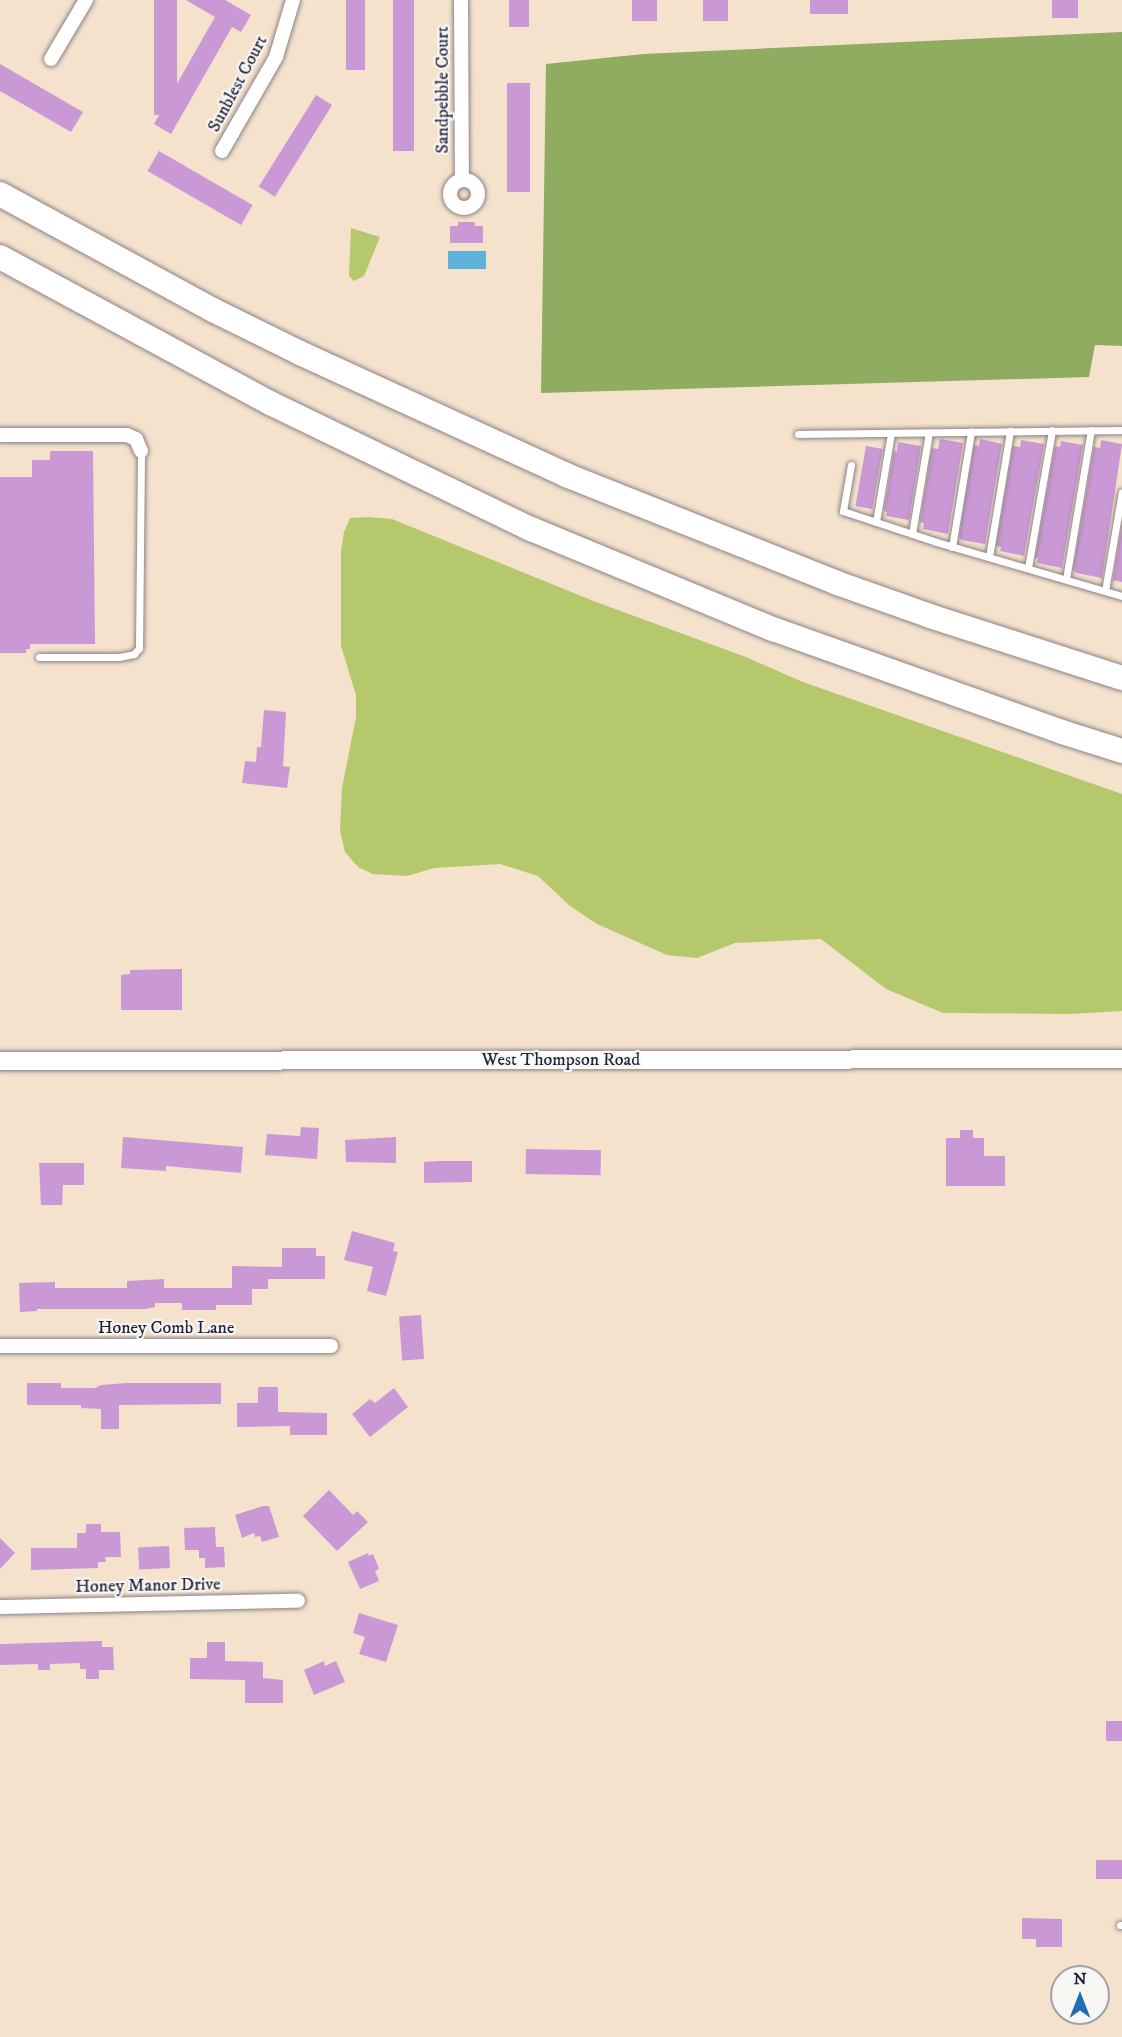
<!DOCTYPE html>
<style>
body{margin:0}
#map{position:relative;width:1122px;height:2037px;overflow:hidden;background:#f5e2cd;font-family:"IM FELL DW Pica",serif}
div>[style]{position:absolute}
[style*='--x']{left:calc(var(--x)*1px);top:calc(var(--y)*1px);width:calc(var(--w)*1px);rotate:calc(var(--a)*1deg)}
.green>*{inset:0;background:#b5c86c}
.forest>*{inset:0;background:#90ac60}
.water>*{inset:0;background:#5fb1da;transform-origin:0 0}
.building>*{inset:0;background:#ca98d5;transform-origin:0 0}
.roads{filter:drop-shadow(0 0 2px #8c8284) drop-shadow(0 0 2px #8c8284)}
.lane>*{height:7px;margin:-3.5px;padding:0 3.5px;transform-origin:3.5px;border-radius:3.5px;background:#fff}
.street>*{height:14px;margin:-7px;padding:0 7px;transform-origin:7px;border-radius:7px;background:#fff}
.street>.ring{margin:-7px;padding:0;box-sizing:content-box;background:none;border:14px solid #fff;border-radius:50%}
.secondary>*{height:18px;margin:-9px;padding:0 9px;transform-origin:9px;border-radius:9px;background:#fff}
.highway>*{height:24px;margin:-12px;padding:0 12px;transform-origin:12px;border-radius:12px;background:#fff}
span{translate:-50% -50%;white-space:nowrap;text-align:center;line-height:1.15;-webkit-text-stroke:4.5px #f6f6f2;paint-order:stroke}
.street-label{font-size:18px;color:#22223b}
.north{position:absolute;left:1050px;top:1965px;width:60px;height:60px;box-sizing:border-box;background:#f6f6f2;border:2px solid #a1a1a9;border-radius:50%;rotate:0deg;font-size:16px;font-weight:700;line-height:24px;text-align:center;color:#22223b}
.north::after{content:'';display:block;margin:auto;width:21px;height:27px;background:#1f6fb2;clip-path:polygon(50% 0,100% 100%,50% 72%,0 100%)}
</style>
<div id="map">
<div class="green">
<div style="clip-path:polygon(351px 228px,380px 237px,364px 276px,354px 281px,349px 276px)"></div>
<div style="clip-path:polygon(368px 517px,392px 519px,596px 602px,746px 657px,803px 682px,1122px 794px,1122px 1011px,1070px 1014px,943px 1013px,886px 989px,821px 939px,735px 943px,697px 958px,667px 955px,597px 924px,570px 906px,538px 876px,500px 864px,434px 868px,407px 876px,373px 874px,358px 867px,345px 852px,340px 831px,342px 788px,356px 717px,356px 695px,341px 646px,341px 550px,344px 532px,350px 518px)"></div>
</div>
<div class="forest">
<div style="clip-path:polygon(1122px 32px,1122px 346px,1095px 345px,1089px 377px,541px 393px,546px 64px,643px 54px)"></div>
</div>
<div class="water">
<div style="left:448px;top:251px;width:38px;height:18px"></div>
</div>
<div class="building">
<div style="left:154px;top:0;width:23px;height:115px"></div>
<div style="clip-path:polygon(186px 0,225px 0,251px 15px,241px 32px,232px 27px,171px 134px,154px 124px,215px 17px)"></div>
<div style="left:346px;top:0;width:19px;height:70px"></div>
<div style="left:393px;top:0;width:21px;height:151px"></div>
<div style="left:509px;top:0;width:20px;height:27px"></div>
<div style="left:632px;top:0;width:25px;height:21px"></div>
<div style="left:703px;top:0;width:25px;height:21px"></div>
<div style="left:810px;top:0;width:38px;height:14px"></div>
<div style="left:1052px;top:0;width:26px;height:18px"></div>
<div style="clip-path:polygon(0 64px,83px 112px,71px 132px,0 91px)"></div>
<div style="left:507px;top:83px;width:23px;height:109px"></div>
<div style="left:316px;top:95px;width:19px;height:108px;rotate:32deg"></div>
<div style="left:159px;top:151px;width:108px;height:23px;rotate:30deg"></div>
<div style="clip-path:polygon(458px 222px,475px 222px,475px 226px,483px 226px,483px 243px,450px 243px,450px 226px,458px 226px)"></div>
<div style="clip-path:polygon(940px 439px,963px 443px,948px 534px,923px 529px,924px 523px,920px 522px,932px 448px,938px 449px)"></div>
<div style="clip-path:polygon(980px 439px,1002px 444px,985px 544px,961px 540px,959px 536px,974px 445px,979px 446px)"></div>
<div style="clip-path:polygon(1021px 440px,1044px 444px,1024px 556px,1000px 551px,1001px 547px,996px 546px,1013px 446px,1020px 447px)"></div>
<div style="clip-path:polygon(1101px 440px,1122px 444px,1102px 578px,1076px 573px,1073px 570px,1094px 447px,1100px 448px)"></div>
<div style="clip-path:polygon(1061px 441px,1083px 445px,1062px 568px,1037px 563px,1038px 558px,1035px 558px,1055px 446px,1060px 447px)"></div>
<div style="clip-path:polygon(898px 442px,921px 446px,909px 520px,886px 516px,887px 512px,884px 511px,894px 451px,897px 452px)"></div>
<div style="left:866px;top:446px;width:17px;height:61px;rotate:10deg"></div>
<div style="clip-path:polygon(50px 451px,93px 451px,95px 644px,30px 644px,30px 649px,26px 649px,26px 653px,0 653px,0 477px,32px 477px,32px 460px,50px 460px)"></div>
<div style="clip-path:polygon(1122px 525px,1122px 582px,1113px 580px)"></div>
<div style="clip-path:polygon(264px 710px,286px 712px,283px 766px,290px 767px,287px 788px,242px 783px,245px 761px,256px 762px,257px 747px,261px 747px)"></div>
<div style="clip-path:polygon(182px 969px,182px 1010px,121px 1010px,121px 975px,130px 974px,130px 970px)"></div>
<div style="clip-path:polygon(301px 1127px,319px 1128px,317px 1159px,265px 1155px,267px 1134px,300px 1136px)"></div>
<div style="clip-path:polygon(960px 1130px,973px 1130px,973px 1138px,984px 1138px,984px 1156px,1005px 1156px,1005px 1186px,946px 1186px,946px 1138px,960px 1138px)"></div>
<div style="clip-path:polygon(123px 1137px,243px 1147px,241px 1173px,166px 1166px,166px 1171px,121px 1168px)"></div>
<div style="clip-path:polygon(396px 1137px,396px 1163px,346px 1162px,345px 1140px)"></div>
<div style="left:526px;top:1149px;width:75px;height:25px;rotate:1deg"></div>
<div style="clip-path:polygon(438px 1161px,472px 1161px,472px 1182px,424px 1183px,424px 1162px)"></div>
<div style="clip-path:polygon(39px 1163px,84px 1163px,84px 1185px,63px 1185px,62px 1205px,41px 1205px)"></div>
<div style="clip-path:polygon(352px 1231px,395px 1243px,393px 1251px,398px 1252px,386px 1296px,367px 1291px,373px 1267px,344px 1260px)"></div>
<div style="clip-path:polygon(282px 1248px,316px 1248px,316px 1256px,325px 1256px,325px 1279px,268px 1279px,268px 1289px,252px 1289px,252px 1305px,216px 1305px,216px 1310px,182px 1310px,182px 1303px,155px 1303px,155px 1307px,146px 1309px,37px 1309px,37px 1311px,20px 1312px,19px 1283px,55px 1282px,55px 1288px,127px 1288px,127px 1281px,164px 1279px,164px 1288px,232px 1288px,232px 1266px,282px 1267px)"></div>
<div style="left:421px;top:1315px;width:44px;height:22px;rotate:86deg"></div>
<div style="clip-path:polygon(27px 1383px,61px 1383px,61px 1388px,95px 1388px,101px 1385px,127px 1383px,221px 1383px,221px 1404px,119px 1405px,119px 1429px,101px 1429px,101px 1409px,81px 1408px,81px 1405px,27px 1405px)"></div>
<div style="clip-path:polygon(258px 1387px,278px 1387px,278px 1412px,327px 1413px,327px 1435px,290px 1435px,290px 1426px,237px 1427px,237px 1403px,258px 1403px)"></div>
<div style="clip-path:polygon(394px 1388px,408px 1407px,370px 1437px,352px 1414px,370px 1399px,375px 1403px)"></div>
<div style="clip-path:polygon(329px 1490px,353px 1515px,357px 1511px,368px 1522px,337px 1551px,303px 1516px)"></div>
<div style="clip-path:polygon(263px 1506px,269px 1506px,279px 1537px,262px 1542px,260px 1536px,255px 1537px,254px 1533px,242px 1538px,235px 1515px)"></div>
<div style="clip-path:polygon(86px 1524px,101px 1524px,101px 1532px,120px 1532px,121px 1557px,105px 1557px,106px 1562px,98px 1562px,98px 1568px,31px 1570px,31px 1548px,77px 1548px,77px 1533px,86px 1533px)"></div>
<div style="clip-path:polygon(215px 1527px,216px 1547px,224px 1547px,225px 1567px,205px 1568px,205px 1558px,199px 1558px,199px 1550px,185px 1550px,184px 1528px)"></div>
<div style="clip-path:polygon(0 1538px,15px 1553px,0 1569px)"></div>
<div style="left:169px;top:1546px;width:22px;height:31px;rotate:87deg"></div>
<div style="clip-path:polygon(368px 1553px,369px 1556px,373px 1554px,379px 1569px,375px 1571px,379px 1581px,360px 1589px,348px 1562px)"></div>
<div style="clip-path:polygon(359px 1613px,398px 1625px,386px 1662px,359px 1654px,365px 1637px,353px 1633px)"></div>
<div style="clip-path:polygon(102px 1641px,102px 1647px,113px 1647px,114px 1670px,99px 1670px,99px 1679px,86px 1679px,86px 1669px,80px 1669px,80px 1663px,50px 1664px,50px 1670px,38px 1670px,38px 1664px,0 1665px,0 1644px)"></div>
<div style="clip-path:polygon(207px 1642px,225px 1642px,225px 1661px,263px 1662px,263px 1678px,283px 1680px,283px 1703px,245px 1703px,245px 1680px,190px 1679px,190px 1658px,207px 1658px)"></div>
<div style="clip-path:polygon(324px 1661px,325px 1666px,336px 1661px,345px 1682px,314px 1695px,304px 1670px)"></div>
<div style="left:1106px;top:1721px;width:16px;height:20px"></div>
<div style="left:1096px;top:1860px;width:26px;height:19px"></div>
<div style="clip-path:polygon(1022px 1918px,1062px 1919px,1062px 1947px,1036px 1947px,1036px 1939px,1022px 1939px)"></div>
</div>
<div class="roads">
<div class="lane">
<div style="--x:798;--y:434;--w:324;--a:-0.7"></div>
<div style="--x:851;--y:465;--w:47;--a:99.9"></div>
<div style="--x:843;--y:511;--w:99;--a:18.3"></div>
<div style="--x:937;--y:542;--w:193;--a:16.3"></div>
<div style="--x:876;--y:522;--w:90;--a:-80.4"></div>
<div style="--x:912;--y:534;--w:103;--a:-80.5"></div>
<div style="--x:952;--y:547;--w:117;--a:-80.6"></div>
<div style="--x:989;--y:557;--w:128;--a:-80.5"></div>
<div style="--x:1028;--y:568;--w:140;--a:-80.1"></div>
<div style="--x:1066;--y:579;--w:151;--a:-80.5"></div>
<div style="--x:1105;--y:591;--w:100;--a:-80.3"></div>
<div style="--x:39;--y:657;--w:80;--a:0"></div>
<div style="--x:119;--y:657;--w:15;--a:-11"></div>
<div style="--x:134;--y:654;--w:8;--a:-50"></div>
<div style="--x:139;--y:648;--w:197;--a:-89.4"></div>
<div style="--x:1120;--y:1925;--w:2;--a:0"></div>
</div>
<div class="street">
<div style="--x:461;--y:0;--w:180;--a:89.7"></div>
<div style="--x:51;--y:59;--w:69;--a:-59.3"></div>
<div style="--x:222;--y:151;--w:108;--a:-60.1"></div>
<div style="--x:276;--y:57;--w:59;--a:-73.4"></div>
<div class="ring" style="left:450px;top:180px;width:14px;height:14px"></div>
<div style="--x:0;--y:435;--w:127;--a:0"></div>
<div style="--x:127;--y:435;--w:10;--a:24"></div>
<div style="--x:136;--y:439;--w:13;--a:67"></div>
<div style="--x:0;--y:1346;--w:331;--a:0"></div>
<div style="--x:0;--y:1607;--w:298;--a:-1.2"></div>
</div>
<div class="secondary">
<div style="--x:0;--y:1061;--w:1122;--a:-0.1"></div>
</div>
<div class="highway">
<div style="--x:0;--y:194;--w:243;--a:28.6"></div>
<div style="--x:213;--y:310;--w:97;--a:26.3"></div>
<div style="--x:300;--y:353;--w:293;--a:24.6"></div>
<div style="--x:566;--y:475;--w:292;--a:21.7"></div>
<div style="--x:837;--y:583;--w:99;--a:19.5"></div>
<div style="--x:930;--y:616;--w:202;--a:17.9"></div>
<div style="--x:0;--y:257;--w:307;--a:28.4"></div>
<div style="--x:270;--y:403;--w:290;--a:25.8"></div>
<div style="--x:531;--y:529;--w:262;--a:22.5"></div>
<div style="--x:773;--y:629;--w:307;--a:19.6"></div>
<div style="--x:1062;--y:732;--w:63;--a:17.6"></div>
</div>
</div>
<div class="street-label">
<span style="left:238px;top:84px;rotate:-62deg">Sunblest Court</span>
<span style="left:443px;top:90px;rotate:-90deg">Sandpebble Court</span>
<span style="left:561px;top:1060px">West Thompson Road</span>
<span style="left:166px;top:1328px">Honey Comb Lane</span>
<span style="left:148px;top:1586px;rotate:-1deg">Honey Manor Drive</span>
</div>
<div class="north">N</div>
</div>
